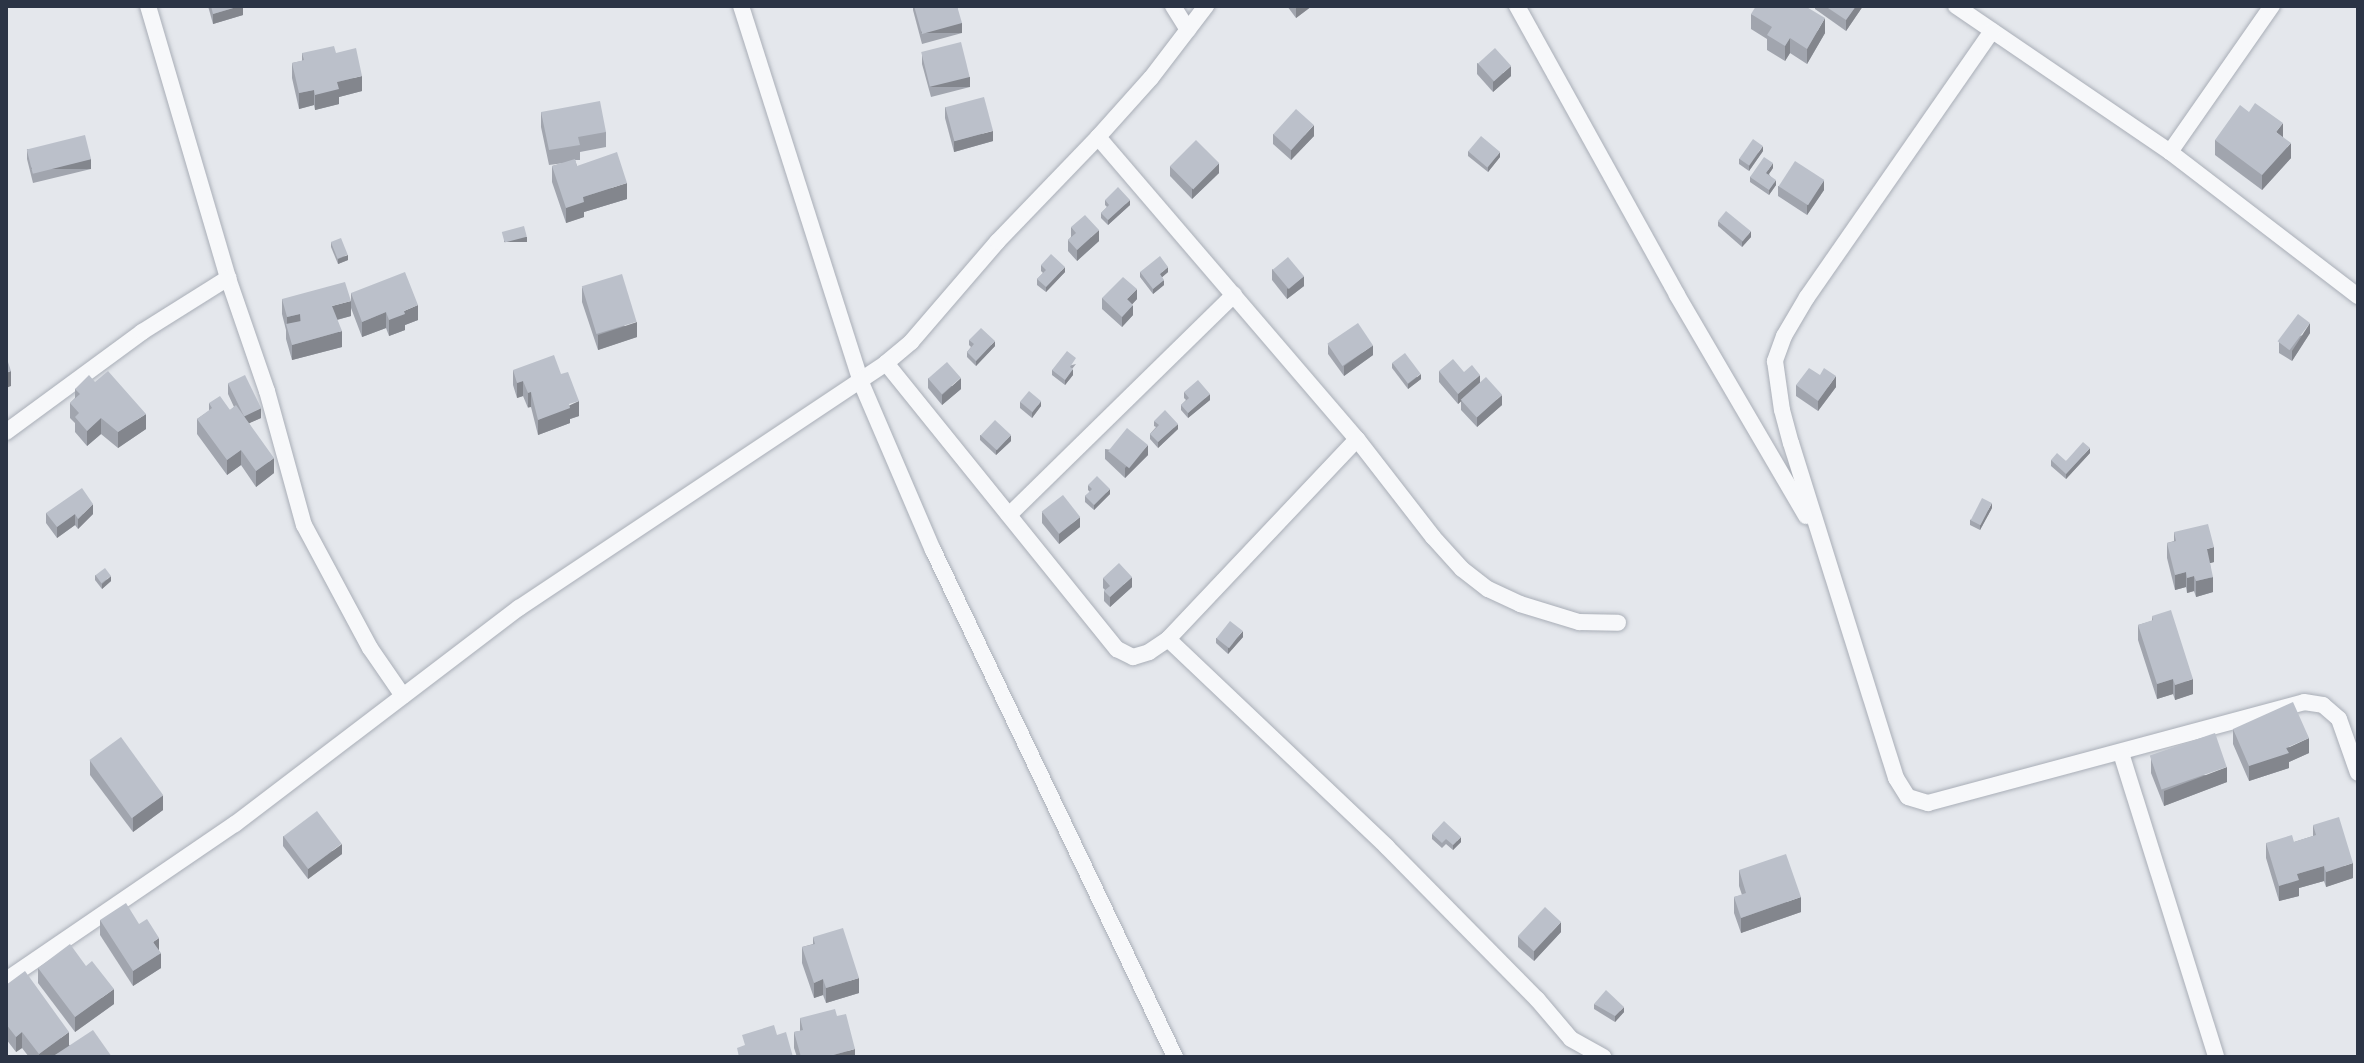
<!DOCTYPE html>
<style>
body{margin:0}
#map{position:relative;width:2364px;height:1063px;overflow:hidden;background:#e4e7ec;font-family:Overpass,sans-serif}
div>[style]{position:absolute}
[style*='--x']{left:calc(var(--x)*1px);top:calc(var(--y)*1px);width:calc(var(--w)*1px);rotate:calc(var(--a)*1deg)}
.roads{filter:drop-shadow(0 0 2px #a9aeb7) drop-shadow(0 0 2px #a9aeb7)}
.street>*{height:16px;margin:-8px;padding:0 8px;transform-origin:8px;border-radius:8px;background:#f7f8fa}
.wall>*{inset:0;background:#a1a5ae}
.shaded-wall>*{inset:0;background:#83868d;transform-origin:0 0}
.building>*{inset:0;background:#bbc0ca;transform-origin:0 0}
span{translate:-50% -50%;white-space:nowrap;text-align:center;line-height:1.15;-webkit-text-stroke:7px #f4f6f9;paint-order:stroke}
.frame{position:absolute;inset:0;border:8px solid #2b3445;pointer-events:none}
</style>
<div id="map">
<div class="roads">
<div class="street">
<div style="--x:148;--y:6;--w:284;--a:73.6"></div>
<div style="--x:228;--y:278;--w:120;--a:71"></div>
<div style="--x:267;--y:391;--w:139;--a:74.6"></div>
<div style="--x:304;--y:525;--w:140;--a:61.8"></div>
<div style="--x:370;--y:648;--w:58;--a:55.5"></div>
<div style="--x:741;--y:6;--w:392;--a:72.3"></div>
<div style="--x:860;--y:380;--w:185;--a:66.8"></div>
<div style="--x:933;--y:550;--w:562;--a:64.48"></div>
<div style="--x:1173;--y:6;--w:28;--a:58"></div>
<div style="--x:1517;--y:6;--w:330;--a:61"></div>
<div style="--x:1677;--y:295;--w:256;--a:59.7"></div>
<div style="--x:1956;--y:6;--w:259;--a:34.3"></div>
<div style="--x:2170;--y:152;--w:237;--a:37.5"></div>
<div style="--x:1992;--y:31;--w:324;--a:124.8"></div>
<div style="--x:1807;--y:297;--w:45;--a:120.5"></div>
<div style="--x:1784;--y:336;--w:27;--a:110"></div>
<div style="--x:1775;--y:361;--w:49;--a:81.9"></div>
<div style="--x:1782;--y:410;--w:34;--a:75"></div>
<div style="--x:1791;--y:443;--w:351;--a:72.6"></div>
<div style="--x:1896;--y:778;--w:22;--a:58"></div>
<div style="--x:1908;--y:797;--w:21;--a:17"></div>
<div style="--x:1928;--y:803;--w:389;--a:-15"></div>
<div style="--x:2304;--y:702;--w:19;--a:9"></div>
<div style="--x:2323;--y:705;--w:21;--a:41"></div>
<div style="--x:2339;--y:719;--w:57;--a:70.6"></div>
<div style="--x:1098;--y:137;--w:398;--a:49.4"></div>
<div style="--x:1357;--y:439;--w:124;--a:52.2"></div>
<div style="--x:1433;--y:537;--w:43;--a:47.8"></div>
<div style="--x:1462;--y:569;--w:33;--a:38"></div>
<div style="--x:1488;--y:589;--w:35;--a:25"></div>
<div style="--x:1520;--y:604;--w:62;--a:17"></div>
<div style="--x:1579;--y:622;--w:39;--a:1"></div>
<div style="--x:2170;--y:152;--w:178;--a:-55.1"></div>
<div style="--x:886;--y:363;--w:368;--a:51.1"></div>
<div style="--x:1117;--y:649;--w:18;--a:27"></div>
<div style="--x:1133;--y:657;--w:17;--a:-17"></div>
<div style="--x:1149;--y:652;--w:23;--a:-34"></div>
<div style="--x:1168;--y:639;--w:275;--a:-46.6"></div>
<div style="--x:6;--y:432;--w:169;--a:-36.3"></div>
<div style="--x:142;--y:332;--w:102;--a:-32.1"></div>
<div style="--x:1009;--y:515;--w:315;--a:-44.4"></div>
<div style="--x:1168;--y:639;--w:302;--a:43.5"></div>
<div style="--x:1387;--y:847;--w:214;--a:45.4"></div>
<div style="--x:1537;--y:999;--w:52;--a:49.6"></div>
<div style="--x:1571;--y:1039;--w:37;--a:29"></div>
<div style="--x:2121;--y:753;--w:318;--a:72.6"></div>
<div style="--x:6;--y:980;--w:277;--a:-34.3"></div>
<div style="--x:235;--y:824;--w:357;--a:-37.3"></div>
<div style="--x:519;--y:608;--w:441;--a:-33.7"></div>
<div style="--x:886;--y:363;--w:33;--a:-40"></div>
<div style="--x:911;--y:342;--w:133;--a:-49.3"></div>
<div style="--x:998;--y:241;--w:144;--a:-46.1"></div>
<div style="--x:1098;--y:137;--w:79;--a:-48.1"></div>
<div style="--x:1151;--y:78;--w:91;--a:-52.6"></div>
</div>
</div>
<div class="wall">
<div style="clip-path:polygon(208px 6px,243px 6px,243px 15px,213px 24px)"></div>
<div style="clip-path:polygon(913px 6px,957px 6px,962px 33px,922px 44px,913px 10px)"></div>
<div style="clip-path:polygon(1287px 6px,1312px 6px,1296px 18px)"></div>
<div style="clip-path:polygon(1815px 6px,1863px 6px,1846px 31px,1815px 9px)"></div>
<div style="clip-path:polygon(1751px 14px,1825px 33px,1807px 64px,1790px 53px,1785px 61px,1767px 50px,1767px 39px,1751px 29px)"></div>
<div style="clip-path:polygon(302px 53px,336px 53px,362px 91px,339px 97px,339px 104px,315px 110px,314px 105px,299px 109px,292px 78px,292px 63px,302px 61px)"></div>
<div style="clip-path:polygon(922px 53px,970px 87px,931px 97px,922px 64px)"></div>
<div style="clip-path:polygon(1477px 63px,1511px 76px,1493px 92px,1477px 74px)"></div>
<div style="clip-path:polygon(945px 107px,993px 141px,954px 152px,945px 118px)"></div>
<div style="clip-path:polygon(541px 112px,606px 132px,606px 147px,580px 152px,580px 160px,575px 160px,577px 166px,627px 199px,584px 212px,584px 217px,566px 223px,552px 182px,552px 166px,564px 163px,549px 165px,541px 127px)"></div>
<div style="clip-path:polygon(1273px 134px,1314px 136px,1291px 160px,1273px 144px)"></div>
<div style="clip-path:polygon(2283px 137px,2291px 158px,2262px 190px,2215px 155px,2215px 140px)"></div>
<div style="clip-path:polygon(27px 149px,91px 169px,33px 183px,27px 159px)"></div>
<div style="clip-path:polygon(1468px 151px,1500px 157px,1488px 172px,1468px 156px)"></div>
<div style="clip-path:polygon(1763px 151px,1749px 171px,1739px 164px,1739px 159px)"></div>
<div style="clip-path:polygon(1170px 166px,1219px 173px,1192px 199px,1170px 176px)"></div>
<div style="clip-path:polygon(1773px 168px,1769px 174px,1776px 185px,1769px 195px,1750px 182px,1750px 177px)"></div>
<div style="clip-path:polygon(1778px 186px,1824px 190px,1807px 215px,1778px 196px)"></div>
<div style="clip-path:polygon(1105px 200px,1130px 205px,1108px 225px,1101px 218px,1101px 213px,1107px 207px,1105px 205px)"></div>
<div style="clip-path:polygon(1718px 221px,1751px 237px,1742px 247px,1718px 226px)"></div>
<div style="clip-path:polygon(1071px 227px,1099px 241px,1077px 261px,1068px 251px,1068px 240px,1071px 237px)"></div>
<div style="clip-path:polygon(331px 242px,348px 260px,338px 264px,331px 247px)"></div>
<div style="clip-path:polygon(1041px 265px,1065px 272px,1046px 292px,1037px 285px,1037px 279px,1043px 273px,1041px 271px)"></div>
<div style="clip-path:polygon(1272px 269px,1304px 286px,1287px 299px,1272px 280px)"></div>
<div style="clip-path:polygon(1140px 272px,1168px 272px,1162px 277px,1164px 285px,1153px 294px,1140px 277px)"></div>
<div style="clip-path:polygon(582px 287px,637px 337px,598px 350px,582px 302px)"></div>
<div style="clip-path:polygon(351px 293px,418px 320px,405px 325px,405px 330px,389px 336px,386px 328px,362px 337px,351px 308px)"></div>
<div style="clip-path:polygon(1102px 298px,1137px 299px,1132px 304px,1133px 315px,1122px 327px,1102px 309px)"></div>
<div style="clip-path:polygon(282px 299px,351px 316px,337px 320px,342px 347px,292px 360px,286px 339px,286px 330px,282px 314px)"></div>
<div style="clip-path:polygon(2310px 333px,2292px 361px,2279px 353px,2279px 342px)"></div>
<div style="clip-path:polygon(969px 340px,995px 346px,976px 366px,967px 357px,967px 352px,971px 347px,969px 345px)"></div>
<div style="clip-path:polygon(1328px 344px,1373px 355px,1344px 376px,1328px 354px)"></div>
<div style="clip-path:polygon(1392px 363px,1421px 379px,1408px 389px,1392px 368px)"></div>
<div style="clip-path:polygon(1076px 364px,1072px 369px,1073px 375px,1065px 385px,1052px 375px,1052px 370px)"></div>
<div style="clip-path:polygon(513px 370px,579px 416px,570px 419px,570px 423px,538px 435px,531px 407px,528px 408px,523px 396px,517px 398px,513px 385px)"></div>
<div style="clip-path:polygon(1439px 371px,1464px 372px,1480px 383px,1502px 405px,1477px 427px,1461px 410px,1461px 401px,1458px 404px,1439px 382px)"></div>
<div style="clip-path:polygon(928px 378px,961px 389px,942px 405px,928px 388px)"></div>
<div style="clip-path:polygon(95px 382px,146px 429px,118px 448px,101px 434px,87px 446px,75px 432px,75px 423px,70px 418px,70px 403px,75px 398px,75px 389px)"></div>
<div style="clip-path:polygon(228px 383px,261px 418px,249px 423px,274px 473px,256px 487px,241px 465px,227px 475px,197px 434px,197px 419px,209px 411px,209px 403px,230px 410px,234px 407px,228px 394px)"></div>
<div style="clip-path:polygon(1796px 385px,1836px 387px,1818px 411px,1796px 396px)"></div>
<div style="clip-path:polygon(1184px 392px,1210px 400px,1188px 418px,1181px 410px,1181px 405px,1186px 400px,1184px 398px)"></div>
<div style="clip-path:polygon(1020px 402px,1041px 406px,1032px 418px,1020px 408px)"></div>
<div style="clip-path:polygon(1154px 421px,1178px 429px,1158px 448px,1150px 439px,1150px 434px,1156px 427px,1154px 426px)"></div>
<div style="clip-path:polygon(980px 435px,1011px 441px,996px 455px,980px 440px)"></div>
<div style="clip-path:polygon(1105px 449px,1148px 455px,1125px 478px,1105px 459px)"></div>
<div style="clip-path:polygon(2090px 453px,2066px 479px,2051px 466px,2051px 460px,2066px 461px)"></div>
<div style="clip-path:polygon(1088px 485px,1110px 494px,1094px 510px,1085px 502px,1085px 496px,1090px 492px,1088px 490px)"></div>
<div style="clip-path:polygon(1992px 508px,1980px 530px,1970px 525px,1970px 520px)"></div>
<div style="clip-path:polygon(1042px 512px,1080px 527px,1059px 544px,1042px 523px)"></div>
<div style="clip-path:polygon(46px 513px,93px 514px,78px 529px,75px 525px,57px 538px,46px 523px)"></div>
<div style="clip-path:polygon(2174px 532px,2214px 562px,2210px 563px,2213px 592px,2196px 597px,2194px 591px,2187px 593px,2186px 587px,2175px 590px,2167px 558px,2167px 543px,2174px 541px)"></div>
<div style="clip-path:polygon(95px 575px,111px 581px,102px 589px,95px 580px)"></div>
<div style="clip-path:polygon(1103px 578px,1132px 587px,1110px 607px,1104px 601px,1104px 591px,1105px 590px,1103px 588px)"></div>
<div style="clip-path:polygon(2152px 616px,2193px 694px,2175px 700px,2173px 694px,2157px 699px,2138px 640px,2138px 625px,2152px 621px)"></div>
<div style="clip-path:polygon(1243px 637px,1228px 654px,1216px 643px,1216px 638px)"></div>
<div style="clip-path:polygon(2233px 729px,2309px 753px,2289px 762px,2289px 768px,2249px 781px,2233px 744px)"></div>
<div style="clip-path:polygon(2151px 758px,2227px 782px,2164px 806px,2151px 773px)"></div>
<div style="clip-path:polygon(90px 760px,163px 810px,133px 832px,90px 775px)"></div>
<div style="clip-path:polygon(2313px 825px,2353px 878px,2326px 887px,2324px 881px,2299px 888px,2299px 896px,2279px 901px,2266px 858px,2266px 843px,2294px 842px,2313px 836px)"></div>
<div style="clip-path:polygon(1432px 834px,1461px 842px,1453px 850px,1446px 844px,1442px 848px,1432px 839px)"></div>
<div style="clip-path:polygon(283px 836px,342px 854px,308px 879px,283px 846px)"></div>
<div style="clip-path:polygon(1739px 870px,1801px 912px,1741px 933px,1734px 913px,1734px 897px,1742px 895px,1739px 886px)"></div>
<div style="clip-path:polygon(100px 920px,139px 924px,159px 951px,161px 968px,133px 986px,100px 935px)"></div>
<div style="clip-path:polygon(1561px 932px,1534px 961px,1518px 947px,1518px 936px)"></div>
<div style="clip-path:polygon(813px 937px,859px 993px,826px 1003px,823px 995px,814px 998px,802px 963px,802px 947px,813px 944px)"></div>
<div style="clip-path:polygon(38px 968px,114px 1004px,75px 1032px,38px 983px)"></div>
<div style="clip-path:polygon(6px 985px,69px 1045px,112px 1057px,29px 1057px,22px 1048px,16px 1052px,6px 1039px)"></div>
<div style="clip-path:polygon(1594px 1004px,1624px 1012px,1615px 1022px,1594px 1009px)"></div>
<div style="clip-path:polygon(800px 1018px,855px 1057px,797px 1057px,794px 1048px,794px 1032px,800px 1031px)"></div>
</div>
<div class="shaded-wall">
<div style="clip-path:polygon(240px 6px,243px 6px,243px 15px,213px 24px,213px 14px)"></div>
<div style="clip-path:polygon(1299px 6px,1312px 6px,1296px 18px,1296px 8px)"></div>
<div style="clip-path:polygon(1856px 6px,1863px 6px,1846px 31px,1846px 20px)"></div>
<div style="clip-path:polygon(1825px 18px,1825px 33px,1807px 64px,1807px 49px)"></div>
<div style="left:962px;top:23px;width:10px;height:41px;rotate:90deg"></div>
<div style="clip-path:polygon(1790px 38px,1790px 53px,1785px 61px,1785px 46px)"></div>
<div style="clip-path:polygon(1511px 66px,1511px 76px,1493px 92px,1493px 82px)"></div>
<div style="clip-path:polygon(362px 76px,362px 91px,339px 97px,339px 104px,315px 110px,315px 95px,337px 82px)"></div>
<div style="left:970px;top:77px;width:10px;height:40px;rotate:90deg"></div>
<div style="clip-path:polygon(314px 90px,314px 105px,299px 109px,299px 93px)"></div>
<div style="clip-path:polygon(2283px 123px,2283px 138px,2276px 132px)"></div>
<div style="clip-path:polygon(1314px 125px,1314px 136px,1291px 160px,1291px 150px)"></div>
<div style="clip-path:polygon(993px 131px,993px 141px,954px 152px,954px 141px)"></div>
<div style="clip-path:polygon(2291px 143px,2291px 158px,2262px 190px,2262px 175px)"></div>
<div style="clip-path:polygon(1763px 146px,1763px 151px,1749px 171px,1749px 166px)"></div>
<div style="clip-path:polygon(1500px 152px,1500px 157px,1488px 172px,1488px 167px)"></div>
<div style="left:91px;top:159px;width:10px;height:60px;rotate:90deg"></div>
<div style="clip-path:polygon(1219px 163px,1219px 173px,1192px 199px,1192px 188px)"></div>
<div style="clip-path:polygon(1773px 163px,1773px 168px,1766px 178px,1766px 173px)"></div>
<div style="clip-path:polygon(1776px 180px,1776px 185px,1769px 195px,1769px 190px)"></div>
<div style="clip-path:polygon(1824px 180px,1824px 190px,1807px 215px,1807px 205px)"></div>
<div style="clip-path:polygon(627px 183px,627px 199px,584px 212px,584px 217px,566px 223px,566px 208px,583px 197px)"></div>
<div style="clip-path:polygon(1130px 200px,1130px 205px,1108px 225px,1108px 220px)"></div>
<div style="clip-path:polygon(1099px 230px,1099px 241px,1077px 261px,1077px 250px)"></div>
<div style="clip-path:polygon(1751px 231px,1751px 237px,1742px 247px,1742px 242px)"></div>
<div style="left:527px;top:237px;width:5px;height:23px;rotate:90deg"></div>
<div style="clip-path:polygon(348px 255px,348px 260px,338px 264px,338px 259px)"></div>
<div style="clip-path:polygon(1065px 267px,1065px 272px,1046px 292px,1046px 287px)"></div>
<div style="clip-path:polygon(1168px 267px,1168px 272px,1160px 279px,1160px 274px)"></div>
<div style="clip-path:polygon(1304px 276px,1304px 286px,1287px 299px,1287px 289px)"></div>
<div style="clip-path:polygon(1164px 280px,1164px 285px,1153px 294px,1153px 289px)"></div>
<div style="clip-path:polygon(1137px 289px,1137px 299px,1127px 310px,1127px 299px)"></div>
<div style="clip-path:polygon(351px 301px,351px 316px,332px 321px,332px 306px)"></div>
<div style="clip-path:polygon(418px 305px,418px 320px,405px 325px,405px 330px,389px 336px,389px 320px,404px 311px)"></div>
<div style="clip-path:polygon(1133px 305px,1133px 315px,1122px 327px,1122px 317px)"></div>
<div style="clip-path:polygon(386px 312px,386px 328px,362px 337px,362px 322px)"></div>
<div style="clip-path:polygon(300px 314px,300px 329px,287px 326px,287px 317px)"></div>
<div style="clip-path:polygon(637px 322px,637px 337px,598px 350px,598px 335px)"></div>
<div style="clip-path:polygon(2310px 323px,2310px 333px,2292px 361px,2292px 351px)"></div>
<div style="clip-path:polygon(342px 331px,342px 347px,292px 360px,292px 345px)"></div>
<div style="clip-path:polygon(995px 341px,995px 346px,976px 366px,976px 361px)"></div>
<div style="clip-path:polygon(1373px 345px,1373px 355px,1344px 376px,1344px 366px)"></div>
<div style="clip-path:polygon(1073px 369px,1073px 375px,1065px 385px,1065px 380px)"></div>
<div style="clip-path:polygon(11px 371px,11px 386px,6px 388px,6px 373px)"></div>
<div style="clip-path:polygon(1421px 374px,1421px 379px,1408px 389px,1408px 384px)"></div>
<div style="clip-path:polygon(1480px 375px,1480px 385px,1458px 404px,1458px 394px)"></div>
<div style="clip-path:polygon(1836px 376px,1836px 387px,1818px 411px,1818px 401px)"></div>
<div style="clip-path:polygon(961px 378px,961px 389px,942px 405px,942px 395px)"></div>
<div style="clip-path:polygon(523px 381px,523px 396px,517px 398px,517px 383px)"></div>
<div style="left:531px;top:392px;width:15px;height:3px;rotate:90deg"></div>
<div style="clip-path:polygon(1210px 394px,1210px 400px,1188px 418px,1188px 413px)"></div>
<div style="clip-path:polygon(1502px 395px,1502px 405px,1477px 427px,1477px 417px)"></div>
<div style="clip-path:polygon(579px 401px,579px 416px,570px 419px,570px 423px,538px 435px,538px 420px)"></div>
<div style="clip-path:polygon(1041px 401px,1041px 406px,1032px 418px,1032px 413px)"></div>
<div style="clip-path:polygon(261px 408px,261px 418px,243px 426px,243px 416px)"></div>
<div style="clip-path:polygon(146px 414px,146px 429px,118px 448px,118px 432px)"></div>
<div style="clip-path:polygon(101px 418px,101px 434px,87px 446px,87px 431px)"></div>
<div style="clip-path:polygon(1178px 424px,1178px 429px,1158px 448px,1158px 442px)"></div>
<div style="clip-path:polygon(1011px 435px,1011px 441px,996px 455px,996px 450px)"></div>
<div style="clip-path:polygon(1148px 445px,1148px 455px,1125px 478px,1125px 468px)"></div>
<div style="clip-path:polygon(2090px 448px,2090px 453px,2066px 479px,2066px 474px)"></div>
<div style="clip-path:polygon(241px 450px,241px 465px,227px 475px,227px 460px)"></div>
<div style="clip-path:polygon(274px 458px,274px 473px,256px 487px,256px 471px)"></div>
<div style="clip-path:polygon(1110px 489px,1110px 494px,1094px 510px,1094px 505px)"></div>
<div style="clip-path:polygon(1992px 503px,1992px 508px,1980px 530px,1980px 525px)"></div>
<div style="clip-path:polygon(93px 504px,93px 514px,78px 529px,78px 519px)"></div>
<div style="clip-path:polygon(75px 514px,75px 525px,57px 538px,57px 527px)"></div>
<div style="clip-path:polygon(1080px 517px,1080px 527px,1059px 544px,1059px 534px)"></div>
<div style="clip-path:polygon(2214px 547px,2214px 562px,2207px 564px,2207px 549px)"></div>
<div style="clip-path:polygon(2186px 572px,2186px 587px,2175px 590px,2175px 575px)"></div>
<div style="clip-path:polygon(111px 576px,111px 581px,102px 589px,102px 584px)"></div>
<div style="clip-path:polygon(2194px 576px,2194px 591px,2187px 593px,2187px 578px)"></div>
<div style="clip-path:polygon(1132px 577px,1132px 587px,1110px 607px,1110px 597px)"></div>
<div style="clip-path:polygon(2213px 577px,2213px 592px,2196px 597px,2196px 581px)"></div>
<div style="clip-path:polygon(1243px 631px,1243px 637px,1228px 654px,1228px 648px)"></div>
<div style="clip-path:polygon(2173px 679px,2173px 694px,2157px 699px,2157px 684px)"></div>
<div style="clip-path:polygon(2193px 679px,2193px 694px,2175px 700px,2175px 685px)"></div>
<div style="clip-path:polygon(2309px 738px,2309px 753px,2289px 762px,2289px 768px,2249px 781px,2249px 766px)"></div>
<div style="clip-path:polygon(2227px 767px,2227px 782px,2164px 806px,2164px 791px)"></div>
<div style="clip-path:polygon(163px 795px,163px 810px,133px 832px,133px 817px)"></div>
<div style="clip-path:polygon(1461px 837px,1461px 842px,1453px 850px,1453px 845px)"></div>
<div style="clip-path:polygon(342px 844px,342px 854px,308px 879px,308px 869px)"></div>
<div style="clip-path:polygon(2353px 863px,2353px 878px,2326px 887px,2326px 872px)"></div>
<div style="clip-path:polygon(2324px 866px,2324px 881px,2299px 888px,2299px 896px,2279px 901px,2279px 886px,2297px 874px)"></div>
<div style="clip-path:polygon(1801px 897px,1801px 912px,1741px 933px,1741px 918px)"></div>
<div style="clip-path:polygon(1561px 922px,1561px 932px,1534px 961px,1534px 951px)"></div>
<div style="clip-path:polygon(159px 938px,159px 953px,153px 942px)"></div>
<div style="clip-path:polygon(161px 953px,161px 968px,133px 986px,133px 971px)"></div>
<div style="clip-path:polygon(859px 978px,859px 993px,826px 1003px,826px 988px)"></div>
<div style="clip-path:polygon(823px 979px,823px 995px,814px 998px,814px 983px)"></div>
<div style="clip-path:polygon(114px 989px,114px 1004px,75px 1032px,75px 1017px)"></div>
<div style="clip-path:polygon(1624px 1007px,1624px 1012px,1615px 1022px,1615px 1016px)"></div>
<div style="clip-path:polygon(22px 1032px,22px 1048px,16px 1052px,16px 1037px)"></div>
<div style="clip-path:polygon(69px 1032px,69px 1047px,55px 1055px,55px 1057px,39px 1057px,39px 1054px)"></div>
<div style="clip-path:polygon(855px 1049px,855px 1057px,826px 1057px)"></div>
</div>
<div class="building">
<div style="clip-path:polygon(211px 6px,240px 6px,213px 14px)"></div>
<div style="clip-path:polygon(914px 6px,957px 6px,962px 23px,922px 34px)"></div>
<div style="clip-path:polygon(1756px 6px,1805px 6px,1825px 18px,1807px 49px,1790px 38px,1785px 46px,1767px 35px,1772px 27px,1751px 14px)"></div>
<div style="clip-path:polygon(1825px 6px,1856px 6px,1846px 20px)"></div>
<div style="left:961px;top:42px;width:36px;height:41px;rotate:76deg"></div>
<div style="clip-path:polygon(334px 46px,336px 53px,356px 48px,362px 76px,337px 82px,339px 89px,315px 95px,314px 90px,299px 93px,292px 63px,304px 60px,302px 53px)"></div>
<div style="left:1495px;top:48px;width:24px;height:23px;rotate:48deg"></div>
<div style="left:984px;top:97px;width:35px;height:40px;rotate:75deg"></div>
<div style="clip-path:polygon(600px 101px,606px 132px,578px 137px,580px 145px,549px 150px,541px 112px)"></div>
<div style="clip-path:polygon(2255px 103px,2283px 123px,2276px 132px,2291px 143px,2262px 175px,2215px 140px,2240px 105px,2249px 112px)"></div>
<div style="left:1296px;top:109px;width:24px;height:34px;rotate:42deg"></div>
<div style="left:85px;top:135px;width:25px;height:60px;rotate:76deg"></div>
<div style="left:1481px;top:136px;width:25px;height:20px;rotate:40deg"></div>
<div style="left:1753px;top:139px;width:12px;height:24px;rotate:35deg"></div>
<div style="left:1196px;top:140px;width:33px;height:37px;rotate:45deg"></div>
<div style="clip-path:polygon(617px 152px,627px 183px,583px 197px,584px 202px,566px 208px,552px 166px,575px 159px,577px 166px)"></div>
<div style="clip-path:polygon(1764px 157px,1773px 163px,1766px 173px,1776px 180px,1769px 190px,1750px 177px)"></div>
<div style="left:1795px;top:161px;width:35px;height:30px;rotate:33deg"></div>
<div style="clip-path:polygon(1118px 187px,1130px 200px,1108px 220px,1101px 213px,1109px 205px,1105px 200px)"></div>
<div style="left:1726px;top:211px;width:32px;height:13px;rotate:39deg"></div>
<div style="clip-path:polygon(1085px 215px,1099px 230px,1077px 250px,1068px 240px,1076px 233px,1071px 227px)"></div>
<div style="left:524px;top:226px;width:11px;height:23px;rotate:75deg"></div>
<div style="left:341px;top:238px;width:18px;height:11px;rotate:68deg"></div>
<div style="clip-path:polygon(1051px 254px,1065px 267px,1046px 287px,1037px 279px,1046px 270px,1041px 265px)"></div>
<div style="clip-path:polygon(1160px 256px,1168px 267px,1160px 274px,1164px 280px,1153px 289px,1140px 272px)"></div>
<div style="left:1288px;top:257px;width:25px;height:20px;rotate:50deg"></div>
<div style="clip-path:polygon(405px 272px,418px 305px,404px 311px,405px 314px,389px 320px,386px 312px,362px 322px,351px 293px)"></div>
<div style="left:622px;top:274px;width:50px;height:42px;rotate:73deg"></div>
<div style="clip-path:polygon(1123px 277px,1137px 289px,1127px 299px,1133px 305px,1122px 317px,1102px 298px)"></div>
<div style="clip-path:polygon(345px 282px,351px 301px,332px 306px,342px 331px,292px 345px,286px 324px,301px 321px,300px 314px,287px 317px,282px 299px)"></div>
<div style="left:2298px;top:314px;width:15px;height:34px;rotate:37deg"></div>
<div style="left:1358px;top:323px;width:27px;height:37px;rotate:56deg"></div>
<div style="clip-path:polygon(981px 328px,995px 341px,976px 361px,967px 352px,974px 344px,969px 340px)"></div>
<div style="clip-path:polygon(1067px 351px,1076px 358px,1070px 367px,1073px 369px,1065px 380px,1052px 370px)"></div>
<div style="left:1405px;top:353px;width:26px;height:16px;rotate:53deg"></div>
<div style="clip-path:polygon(554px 355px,561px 374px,568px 372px,579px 401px,569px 404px,570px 408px,538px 420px,531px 392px,528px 393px,523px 381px,517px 383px,513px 370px)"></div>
<div style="clip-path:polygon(6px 356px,11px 371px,6px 373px)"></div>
<div style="clip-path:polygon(1453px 359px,1464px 372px,1472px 365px,1480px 375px,1458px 394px,1439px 371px)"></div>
<div style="left:947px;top:362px;width:21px;height:25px;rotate:49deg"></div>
<div style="clip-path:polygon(1809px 368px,1820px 375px,1824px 368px,1836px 376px,1818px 401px,1796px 385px)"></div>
<div style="clip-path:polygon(108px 371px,146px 414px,118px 432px,101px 418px,87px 431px,75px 417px,79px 413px,70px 403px,80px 394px,75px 389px,89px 375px,95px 382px)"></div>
<div style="left:245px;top:375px;width:37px;height:19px;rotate:64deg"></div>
<div style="left:1486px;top:377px;width:24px;height:34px;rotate:48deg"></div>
<div style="clip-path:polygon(1198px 380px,1210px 394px,1188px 413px,1181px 405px,1189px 398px,1184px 392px)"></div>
<div style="left:1029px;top:391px;width:16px;height:14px;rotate:40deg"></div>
<div style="clip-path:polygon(220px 396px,230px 410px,236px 405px,274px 458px,256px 471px,241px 450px,227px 460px,197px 419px,212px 408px,209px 403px)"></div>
<div style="clip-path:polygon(1165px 410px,1178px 424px,1158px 442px,1150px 434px,1159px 425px,1154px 421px)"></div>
<div style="left:995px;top:420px;width:22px;height:21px;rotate:43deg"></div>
<div style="left:1127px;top:428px;width:27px;height:30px;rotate:39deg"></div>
<div style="clip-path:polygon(2083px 442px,2090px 448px,2066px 474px,2051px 460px,2057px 453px,2066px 461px)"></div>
<div style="clip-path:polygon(1097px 476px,1110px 489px,1094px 505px,1085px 496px,1092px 489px,1088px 485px)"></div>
<div style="clip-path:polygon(82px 488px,93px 504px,78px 519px,75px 514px,57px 527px,46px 513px)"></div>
<div style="left:1063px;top:495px;width:28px;height:27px;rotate:52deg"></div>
<div style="left:1982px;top:498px;width:11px;height:25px;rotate:27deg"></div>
<div style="clip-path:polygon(2208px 524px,2214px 547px,2207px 549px,2213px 577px,2196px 581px,2194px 576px,2187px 578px,2186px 572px,2175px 575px,2167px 543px,2176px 541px,2174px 532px)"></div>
<div style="clip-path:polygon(1119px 563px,1132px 577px,1110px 597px,1104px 591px,1110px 586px,1103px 578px)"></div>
<div style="left:105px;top:568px;width:10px;height:12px;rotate:53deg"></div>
<div style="clip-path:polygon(2171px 610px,2193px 679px,2175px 685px,2173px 679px,2157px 684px,2138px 625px,2153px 620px,2152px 616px)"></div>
<div style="left:1230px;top:621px;width:16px;height:22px;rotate:38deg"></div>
<div style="clip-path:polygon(2293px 702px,2309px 738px,2286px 748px,2289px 753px,2249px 766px,2233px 729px)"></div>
<div style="left:2215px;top:733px;width:36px;height:69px;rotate:71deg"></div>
<div style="left:121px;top:737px;width:72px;height:39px;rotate:54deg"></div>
<div style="left:317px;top:811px;width:41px;height:42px;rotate:53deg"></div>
<div style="clip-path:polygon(2339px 817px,2353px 863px,2326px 872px,2324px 866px,2297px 874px,2299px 880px,2279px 886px,2266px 843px,2292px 835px,2294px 842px,2316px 835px,2313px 825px)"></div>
<div style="clip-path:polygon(1444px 821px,1461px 837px,1453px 845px,1446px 839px,1442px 843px,1432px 834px)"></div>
<div style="clip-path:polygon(1786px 854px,1801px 897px,1741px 918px,1734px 897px,1746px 893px,1739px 870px)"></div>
<div style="clip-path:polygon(126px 903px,139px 924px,147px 919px,159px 938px,153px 942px,161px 953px,133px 971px,100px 920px)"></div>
<div style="left:1545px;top:907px;width:22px;height:40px;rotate:43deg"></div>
<div style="clip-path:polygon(843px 928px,859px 978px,826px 988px,823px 979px,814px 983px,802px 947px,815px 944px,813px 937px)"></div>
<div style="clip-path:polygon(70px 944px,86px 966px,92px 961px,114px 989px,75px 1017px,38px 968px)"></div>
<div style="clip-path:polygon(25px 971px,69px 1032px,39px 1054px,22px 1032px,16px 1037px,6px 1024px,6px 985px)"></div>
<div style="clip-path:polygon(1606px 990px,1624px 1007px,1615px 1016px,1594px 1004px)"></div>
<div style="clip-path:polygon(835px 1009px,837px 1016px,846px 1014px,855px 1049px,826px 1057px,801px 1057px,794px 1032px,803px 1030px,800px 1018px)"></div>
<div style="clip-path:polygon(774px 1025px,777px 1035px,786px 1032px,793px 1057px,739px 1057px,737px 1048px,745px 1045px,742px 1035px)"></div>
<div style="clip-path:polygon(93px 1030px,112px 1057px,56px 1057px,55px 1055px)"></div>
</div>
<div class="frame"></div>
</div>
